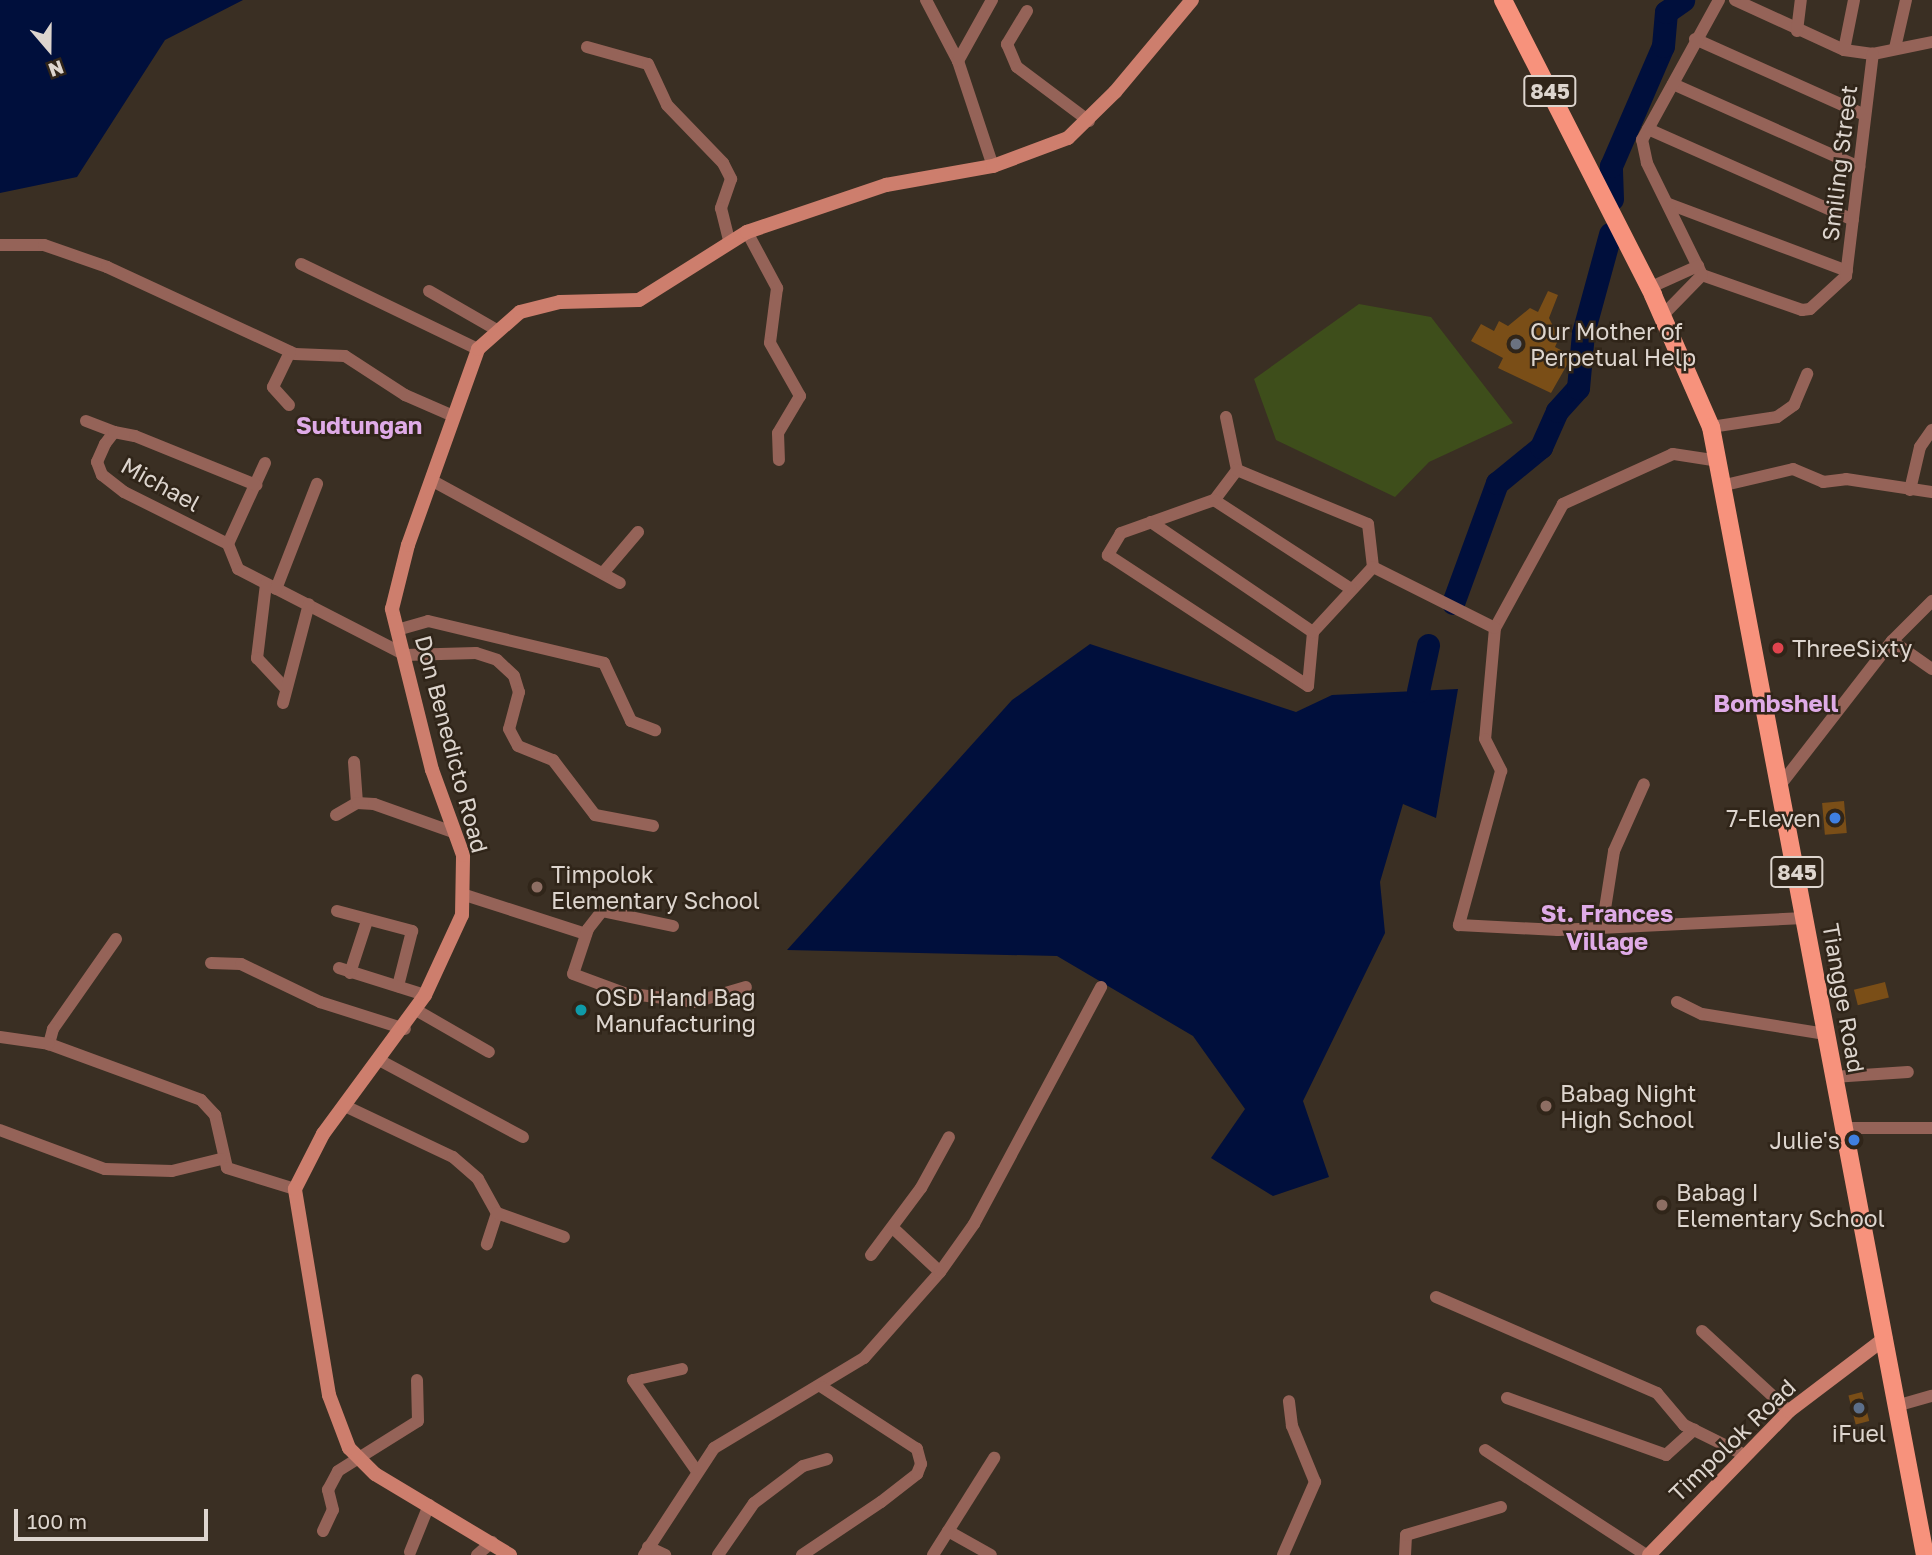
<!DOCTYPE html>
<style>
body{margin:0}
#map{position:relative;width:1932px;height:1555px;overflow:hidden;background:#3a2f23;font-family:"Golos Text",sans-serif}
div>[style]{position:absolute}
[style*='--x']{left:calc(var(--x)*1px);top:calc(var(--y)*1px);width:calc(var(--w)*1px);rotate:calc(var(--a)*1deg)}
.green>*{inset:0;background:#3e4e1b}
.water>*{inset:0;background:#000f3c}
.river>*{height:23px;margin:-11.5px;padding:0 11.5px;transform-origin:11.5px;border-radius:11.5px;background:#000f3c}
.building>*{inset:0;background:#7a4e17;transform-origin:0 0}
.street>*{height:12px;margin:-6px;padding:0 6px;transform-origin:6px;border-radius:6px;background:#956358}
.secondary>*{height:14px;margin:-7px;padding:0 7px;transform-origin:7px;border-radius:7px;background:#cd7e6d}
.primary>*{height:18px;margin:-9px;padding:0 9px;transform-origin:9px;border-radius:9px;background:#f7927c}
.dots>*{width:19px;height:19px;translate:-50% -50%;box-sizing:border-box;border:4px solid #302519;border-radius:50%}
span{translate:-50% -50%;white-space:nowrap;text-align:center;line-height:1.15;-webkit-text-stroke:5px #302519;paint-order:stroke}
.shield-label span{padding:2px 5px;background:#302519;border:2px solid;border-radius:5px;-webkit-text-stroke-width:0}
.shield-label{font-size:21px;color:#ddd5ce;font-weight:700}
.street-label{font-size:23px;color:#ddd5ce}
.poi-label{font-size:23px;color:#ddd5ce}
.left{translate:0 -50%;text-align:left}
.right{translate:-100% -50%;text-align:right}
.neighbourhood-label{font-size:24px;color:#dfabe7;font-weight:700}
.north{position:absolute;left:14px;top:14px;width:70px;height:70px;-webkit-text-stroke:5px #302519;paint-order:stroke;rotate:160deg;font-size:19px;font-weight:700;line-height:28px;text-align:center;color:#ddd5ce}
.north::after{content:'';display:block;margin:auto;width:24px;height:32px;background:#ddd5ce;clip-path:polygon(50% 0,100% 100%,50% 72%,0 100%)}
.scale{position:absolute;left:14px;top:1509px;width:194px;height:32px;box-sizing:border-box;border:4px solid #ddd5ce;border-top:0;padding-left:9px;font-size:21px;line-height:24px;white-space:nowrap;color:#ddd5ce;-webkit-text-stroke:5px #302519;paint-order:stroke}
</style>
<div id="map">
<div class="green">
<div style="clip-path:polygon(1359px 304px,1431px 317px,1513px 423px,1429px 462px,1395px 497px,1276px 440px,1254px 379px)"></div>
</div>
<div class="water">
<div style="clip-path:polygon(0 0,243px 0,165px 40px,77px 177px,0 193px)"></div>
<div style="clip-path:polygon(1090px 644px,1296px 712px,1332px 695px,1458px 689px,1436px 818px,1403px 804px,1380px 882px,1385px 933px,1303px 1101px,1329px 1177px,1273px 1196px,1211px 1158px,1245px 1109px,1193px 1036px,1057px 956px,787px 950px,1012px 700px)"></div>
</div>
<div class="river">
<div style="--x:1612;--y:199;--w:33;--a:-92"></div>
<div style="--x:1611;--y:166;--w:131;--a:-66.6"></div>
<div style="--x:1663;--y:46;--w:34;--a:-85"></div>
<div style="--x:1666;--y:12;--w:21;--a:-35"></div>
<div style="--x:1453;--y:603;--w:128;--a:-69.9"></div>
<div style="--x:1497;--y:483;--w:57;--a:-39.3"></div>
<div style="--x:1541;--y:447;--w:39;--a:-66"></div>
<div style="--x:1557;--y:411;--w:31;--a:-48"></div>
<div style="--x:1578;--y:388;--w:55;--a:-84.8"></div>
<div style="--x:1583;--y:333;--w:103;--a:-74.7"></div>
<div style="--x:1418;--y:691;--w:47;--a:-77.7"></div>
</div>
<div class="building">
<div style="clip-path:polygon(1548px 291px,1558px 295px,1549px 318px,1559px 338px,1555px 347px,1572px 356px,1551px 393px,1498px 368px,1503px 358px,1471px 341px,1481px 324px,1494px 331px,1499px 321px,1508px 326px,1530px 308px,1538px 312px)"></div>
<div style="left:1844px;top:801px;width:32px;height:22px;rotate:85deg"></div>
<div style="left:1885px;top:982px;width:16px;height:32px;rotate:76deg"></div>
<div style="left:1862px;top:1392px;width:30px;height:14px;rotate:76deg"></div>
</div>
<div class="street">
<div style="--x:926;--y:0;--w:69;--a:62.3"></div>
<div style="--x:958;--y:61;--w:111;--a:71.6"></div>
<div style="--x:1735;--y:0;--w:120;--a:24.6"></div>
<div style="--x:1844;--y:50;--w:29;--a:8"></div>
<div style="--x:1873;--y:54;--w:60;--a:-11.5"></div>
<div style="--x:1027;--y:11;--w:39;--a:121"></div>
<div style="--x:1007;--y:44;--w:25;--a:67"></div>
<div style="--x:1017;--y:67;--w:90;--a:36.9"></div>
<div style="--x:1797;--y:31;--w:31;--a:-83"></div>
<div style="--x:1695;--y:39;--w:186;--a:24.1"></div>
<div style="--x:587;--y:47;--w:63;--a:15.6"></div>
<div style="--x:648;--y:64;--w:45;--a:65.1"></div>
<div style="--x:667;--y:105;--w:81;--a:46"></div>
<div style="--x:723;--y:163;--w:18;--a:63"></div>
<div style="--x:731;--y:179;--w:31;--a:109"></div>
<div style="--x:721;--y:208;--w:33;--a:76"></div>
<div style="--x:1895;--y:48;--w:49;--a:-77.1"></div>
<div style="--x:1844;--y:50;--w:51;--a:-78.7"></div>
<div style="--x:958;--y:61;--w:70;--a:-60.9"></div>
<div style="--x:1673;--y:84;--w:204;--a:24"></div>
<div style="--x:1648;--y:129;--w:224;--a:23.9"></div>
<div style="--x:1669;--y:204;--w:190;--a:20.6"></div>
<div style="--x:747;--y:232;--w:64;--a:61.8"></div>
<div style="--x:777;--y:288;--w:55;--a:97.3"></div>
<div style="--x:770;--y:343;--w:61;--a:60.5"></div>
<div style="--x:800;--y:396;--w:43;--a:120.7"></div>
<div style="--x:778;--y:433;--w:27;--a:88"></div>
<div style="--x:0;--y:245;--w:44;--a:0"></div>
<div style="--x:44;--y:245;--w:67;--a:19.2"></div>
<div style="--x:107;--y:267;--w:207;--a:24.8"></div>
<div style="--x:295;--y:354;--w:50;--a:2.3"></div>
<div style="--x:345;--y:356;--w:72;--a:33"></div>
<div style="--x:405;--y:395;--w:52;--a:23.6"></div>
<div style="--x:301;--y:264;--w:196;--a:25.7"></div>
<div style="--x:1702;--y:275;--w:106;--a:19.3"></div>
<div style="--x:1802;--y:310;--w:8;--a:-7"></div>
<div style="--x:1810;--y:309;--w:49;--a:-42.5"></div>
<div style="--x:1846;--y:276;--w:224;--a:-83.1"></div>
<div style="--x:1702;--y:275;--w:125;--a:-116.2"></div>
<div style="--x:1647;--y:163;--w:24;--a:-102"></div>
<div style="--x:1642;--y:140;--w:160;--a:-61.2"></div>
<div style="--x:1649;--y:288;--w:54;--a:-24.2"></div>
<div style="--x:429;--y:291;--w:76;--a:29.9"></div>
<div style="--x:1662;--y:316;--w:57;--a:-45.7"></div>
<div style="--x:289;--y:405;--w:24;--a:-132"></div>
<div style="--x:273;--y:387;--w:39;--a:-64"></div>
<div style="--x:1226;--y:417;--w:54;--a:78.3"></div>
<div style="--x:1237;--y:470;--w:38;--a:127"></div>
<div style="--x:1214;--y:500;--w:99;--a:160.5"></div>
<div style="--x:1121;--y:533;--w:26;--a:121"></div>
<div style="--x:1108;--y:555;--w:239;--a:33.2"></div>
<div style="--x:1308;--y:686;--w:54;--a:-84.7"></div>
<div style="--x:1313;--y:632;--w:88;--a:-47.3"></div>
<div style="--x:1373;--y:567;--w:43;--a:-96.6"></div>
<div style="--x:1368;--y:524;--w:142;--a:-157.6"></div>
<div style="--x:86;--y:421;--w:30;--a:21"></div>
<div style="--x:1711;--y:427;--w:67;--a:-8.6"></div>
<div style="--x:1777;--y:417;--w:21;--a:-35"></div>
<div style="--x:1794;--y:405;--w:34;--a:-67"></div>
<div style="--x:1719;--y:461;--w:47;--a:-171.3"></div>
<div style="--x:1673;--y:454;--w:121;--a:155.6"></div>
<div style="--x:1563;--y:504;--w:141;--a:118.7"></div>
<div style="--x:1495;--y:628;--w:111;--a:95.1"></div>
<div style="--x:1485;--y:739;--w:36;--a:63"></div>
<div style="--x:1501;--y:771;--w:160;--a:105.3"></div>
<div style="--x:1459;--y:925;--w:99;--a:2.9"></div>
<div style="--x:1558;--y:930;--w:246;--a:-2.8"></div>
<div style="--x:265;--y:463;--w:89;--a:114.6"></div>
<div style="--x:228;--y:544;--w:27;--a:68"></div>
<div style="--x:238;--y:569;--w:188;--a:27.2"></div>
<div style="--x:405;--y:655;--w:71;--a:-1.6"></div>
<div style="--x:476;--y:653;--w:22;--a:18"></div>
<div style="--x:497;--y:660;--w:23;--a:43"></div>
<div style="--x:514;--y:676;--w:17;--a:73"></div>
<div style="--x:519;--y:692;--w:38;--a:105"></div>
<div style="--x:509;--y:729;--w:19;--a:62"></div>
<div style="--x:518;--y:746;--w:38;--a:22"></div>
<div style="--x:553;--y:760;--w:69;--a:52.6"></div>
<div style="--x:595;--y:815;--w:59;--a:10.7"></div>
<div style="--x:431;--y:480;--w:215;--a:28.6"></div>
<div style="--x:1725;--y:485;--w:70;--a:-13.2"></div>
<div style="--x:1793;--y:469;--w:33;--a:23"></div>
<div style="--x:1823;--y:482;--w:23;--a:-7"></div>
<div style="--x:1846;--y:479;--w:87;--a:8.6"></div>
<div style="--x:1910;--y:490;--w:44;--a:-76.9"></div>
<div style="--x:1920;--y:447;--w:21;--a:-55"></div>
<div style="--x:1214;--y:500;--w:163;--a:33"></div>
<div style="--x:1151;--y:522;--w:196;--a:34.2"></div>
<div style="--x:228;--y:544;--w:116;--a:-153.4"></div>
<div style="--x:124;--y:492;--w:28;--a:-142"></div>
<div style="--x:102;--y:475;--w:14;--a:-111"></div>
<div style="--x:97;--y:462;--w:20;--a:-66"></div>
<div style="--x:105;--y:444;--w:15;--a:-53"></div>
<div style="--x:114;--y:432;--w:21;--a:11"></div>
<div style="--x:135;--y:436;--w:131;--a:22"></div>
<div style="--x:1373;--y:567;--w:136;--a:26.6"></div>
<div style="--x:603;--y:573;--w:54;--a:-49.5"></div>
<div style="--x:266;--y:584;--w:75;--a:96.9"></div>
<div style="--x:257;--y:658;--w:42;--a:46.9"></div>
<div style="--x:276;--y:589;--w:113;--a:-68.7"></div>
<div style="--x:397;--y:630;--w:32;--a:-16"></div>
<div style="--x:428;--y:621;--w:181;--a:13.4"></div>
<div style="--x:604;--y:663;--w:64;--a:65"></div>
<div style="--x:631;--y:721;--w:26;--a:21"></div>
<div style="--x:1892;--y:641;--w:49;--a:35"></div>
<div style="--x:283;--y:703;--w:102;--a:-75.3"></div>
<div style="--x:354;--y:762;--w:41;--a:85.8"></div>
<div style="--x:1781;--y:784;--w:181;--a:-52.2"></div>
<div style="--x:1892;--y:641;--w:57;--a:-45"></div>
<div style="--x:336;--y:815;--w:24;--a:-30"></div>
<div style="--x:357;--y:803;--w:17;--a:3"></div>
<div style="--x:374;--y:804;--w:84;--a:19.5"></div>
<div style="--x:465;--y:895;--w:127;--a:17.9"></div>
<div style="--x:337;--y:911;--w:78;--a:14.9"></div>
<div style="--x:412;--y:931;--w:57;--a:104.3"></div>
<div style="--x:673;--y:926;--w:73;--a:-168.1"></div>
<div style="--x:602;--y:911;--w:23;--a:128"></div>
<div style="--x:588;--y:929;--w:47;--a:108.4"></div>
<div style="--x:573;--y:974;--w:54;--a:20.4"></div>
<div style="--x:624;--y:993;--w:72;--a:7.2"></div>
<div style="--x:695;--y:1002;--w:53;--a:-16.4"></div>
<div style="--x:1602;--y:928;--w:78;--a:-81.1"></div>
<div style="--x:1614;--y:851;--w:73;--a:-65.9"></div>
<div style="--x:116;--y:939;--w:110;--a:125"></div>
<div style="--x:53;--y:1029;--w:16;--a:105"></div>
<div style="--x:49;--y:1044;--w:162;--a:20.2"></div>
<div style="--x:201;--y:1100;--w:21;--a:47"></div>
<div style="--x:215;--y:1115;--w:54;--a:77.2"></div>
<div style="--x:227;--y:1168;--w:71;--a:17.2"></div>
<div style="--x:211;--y:963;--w:30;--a:2"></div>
<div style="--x:241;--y:964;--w:88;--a:25.7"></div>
<div style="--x:320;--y:1002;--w:89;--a:17.6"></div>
<div style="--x:339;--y:968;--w:90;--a:17.4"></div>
<div style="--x:350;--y:973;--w:55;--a:-71.9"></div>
<div style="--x:1677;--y:1002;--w:28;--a:26"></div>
<div style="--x:1702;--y:1014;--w:125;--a:9.2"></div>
<div style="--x:416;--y:1010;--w:84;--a:29.9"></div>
<div style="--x:0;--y:1037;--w:49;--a:8.1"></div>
<div style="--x:381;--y:1061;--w:161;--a:28.2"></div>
<div style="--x:1833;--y:1077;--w:75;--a:-3.8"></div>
<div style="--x:345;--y:1106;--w:119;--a:25.3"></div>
<div style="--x:453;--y:1157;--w:33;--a:41"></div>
<div style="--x:478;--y:1179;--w:39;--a:61"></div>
<div style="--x:497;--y:1213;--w:33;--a:108"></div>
<div style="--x:1843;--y:1128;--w:89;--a:0"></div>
<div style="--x:0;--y:1130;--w:112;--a:20.4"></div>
<div style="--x:105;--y:1169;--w:67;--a:1.7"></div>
<div style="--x:172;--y:1171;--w:50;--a:-13.8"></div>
<div style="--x:497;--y:1213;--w:71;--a:19.7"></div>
<div style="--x:893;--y:1228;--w:64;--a:43.1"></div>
<div style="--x:871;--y:1255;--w:84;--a:-53.3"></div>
<div style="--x:921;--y:1188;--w:58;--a:-61.2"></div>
<div style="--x:1436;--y:1297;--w:241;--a:23.5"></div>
<div style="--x:1657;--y:1393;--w:42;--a:49.8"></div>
<div style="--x:1684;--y:1425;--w:68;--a:26.2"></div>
<div style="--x:1702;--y:1331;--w:118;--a:42.6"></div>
<div style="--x:682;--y:1369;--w:50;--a:167.3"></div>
<div style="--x:633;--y:1380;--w:110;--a:55"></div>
<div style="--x:1507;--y:1398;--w:169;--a:19.7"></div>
<div style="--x:1666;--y:1455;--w:38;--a:-42"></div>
<div style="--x:1896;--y:1406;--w:37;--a:-16"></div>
<div style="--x:1485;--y:1450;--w:192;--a:33.1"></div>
<div style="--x:323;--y:1531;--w:23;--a:-65"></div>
<div style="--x:333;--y:1510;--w:21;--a:-104"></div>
<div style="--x:328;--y:1490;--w:21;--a:-62"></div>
<div style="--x:338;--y:1471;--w:94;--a:-32"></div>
<div style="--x:418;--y:1421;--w:41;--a:-91.4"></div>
<div style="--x:948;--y:1531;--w:49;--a:29.2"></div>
<div style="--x:648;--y:1547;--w:19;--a:25"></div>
<div style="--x:410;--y:1552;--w:51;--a:-68"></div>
<div style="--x:477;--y:1555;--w:20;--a:-41"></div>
<div style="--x:644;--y:1555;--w:128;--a:-56.8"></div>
<div style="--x:714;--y:1448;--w:175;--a:-31"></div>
<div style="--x:864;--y:1358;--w:115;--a:-48.5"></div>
<div style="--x:940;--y:1272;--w:59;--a:-54.7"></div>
<div style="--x:974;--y:1224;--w:269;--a:-61.8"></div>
<div style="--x:718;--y:1555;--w:63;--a:-55.3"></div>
<div style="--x:754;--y:1503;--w:61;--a:-37.1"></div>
<div style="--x:803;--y:1466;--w:25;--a:-16"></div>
<div style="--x:802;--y:1555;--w:95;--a:-33.9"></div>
<div style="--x:881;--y:1502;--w:46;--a:-37.9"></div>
<div style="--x:917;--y:1474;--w:11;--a:-68"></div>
<div style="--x:921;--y:1464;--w:16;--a:-105"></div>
<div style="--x:917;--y:1449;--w:113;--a:-146.9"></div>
<div style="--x:933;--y:1555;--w:115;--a:-57.8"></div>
<div style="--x:1283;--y:1555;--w:80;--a:-66.3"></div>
<div style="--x:1315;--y:1482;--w:61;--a:-112.3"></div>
<div style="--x:1292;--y:1426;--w:25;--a:-97"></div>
<div style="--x:1405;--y:1555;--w:20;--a:-87"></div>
<div style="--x:1406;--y:1535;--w:99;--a:-16.4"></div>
</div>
<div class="secondary">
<div style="--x:510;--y:1555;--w:157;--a:-149"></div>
<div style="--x:375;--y:1474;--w:37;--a:-135"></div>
<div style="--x:349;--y:1448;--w:57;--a:-110.7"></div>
<div style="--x:329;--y:1395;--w:209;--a:-99.4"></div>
<div style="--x:295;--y:1189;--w:62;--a:-63"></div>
<div style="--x:323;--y:1134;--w:172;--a:-53.7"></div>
<div style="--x:425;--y:995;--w:88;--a:-65.2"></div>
<div style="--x:462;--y:915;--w:60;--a:-89"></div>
<div style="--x:463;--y:855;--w:90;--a:-110"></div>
<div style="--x:432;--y:770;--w:166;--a:-104"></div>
<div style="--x:392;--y:609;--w:66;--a:-76"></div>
<div style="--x:408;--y:545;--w:208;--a:-70.3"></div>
<div style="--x:478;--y:349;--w:56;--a:-41.4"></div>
<div style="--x:520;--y:312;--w:41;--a:-14"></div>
<div style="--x:560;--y:302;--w:79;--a:-1.5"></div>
<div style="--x:639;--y:300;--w:128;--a:-32.2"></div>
<div style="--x:747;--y:232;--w:147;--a:-18.7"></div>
<div style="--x:886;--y:185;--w:109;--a:-10.1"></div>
<div style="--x:993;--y:166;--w:80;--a:-20.5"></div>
<div style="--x:1068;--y:138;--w:66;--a:-44.4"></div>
<div style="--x:1115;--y:92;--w:120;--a:-50.1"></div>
<div style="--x:1649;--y:1555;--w:201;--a:-45.8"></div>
<div style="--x:1789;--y:1411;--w:121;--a:-37.2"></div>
</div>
<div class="primary">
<div style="--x:1503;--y:0;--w:331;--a:63"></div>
<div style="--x:1653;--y:295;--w:144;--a:66.3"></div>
<div style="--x:1711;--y:427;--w:1148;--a:79.26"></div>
</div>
<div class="dots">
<div style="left:1516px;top:344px;background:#6b7280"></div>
<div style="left:1778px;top:648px;background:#e0444e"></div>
<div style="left:1835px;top:818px;background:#3f7fe0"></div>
<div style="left:537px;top:887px;background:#8d6e63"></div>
<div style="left:581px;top:1010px;background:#0f9aa8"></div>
<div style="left:1546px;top:1106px;background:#8d6e63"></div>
<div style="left:1854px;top:1140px;background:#3f7fe0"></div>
<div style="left:1662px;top:1205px;background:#8d6e63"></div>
<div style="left:1859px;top:1408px;background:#5c6f8a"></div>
</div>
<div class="shield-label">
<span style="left:1550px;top:91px">845</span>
<span style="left:1797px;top:872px">845</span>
</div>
<div class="street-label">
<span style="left:1839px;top:163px;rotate:-83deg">Smiling Street</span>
<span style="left:161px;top:484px;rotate:29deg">Michael</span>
<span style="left:452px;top:744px;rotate:75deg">Don Benedicto Road</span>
<span style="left:1844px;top:998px;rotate:80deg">Tiangge Road</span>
<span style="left:1732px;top:1440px;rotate:-44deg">Timpolok Road</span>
</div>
<div class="poi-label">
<span class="left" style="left:1530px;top:344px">Our Mother of<br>Perpetual Help</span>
<span class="left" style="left:1792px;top:648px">ThreeSixty</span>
<span class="right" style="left:1821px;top:818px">7-Eleven</span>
<span class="left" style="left:551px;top:887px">Timpolok<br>Elementary School</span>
<span class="left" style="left:595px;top:1010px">OSD Hand Bag<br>Manufacturing</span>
<span class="left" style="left:1560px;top:1106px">Babag Night<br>High School</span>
<span class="right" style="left:1840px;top:1140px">Julie's</span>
<span class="left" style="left:1676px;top:1205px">Babag I<br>Elementary School</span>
<span style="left:1859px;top:1433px">iFuel</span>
</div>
<div class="neighbourhood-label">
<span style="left:359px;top:425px">Sudtungan</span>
<span style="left:1776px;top:703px">Bombshell</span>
<span style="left:1607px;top:927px">St. Frances<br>Village</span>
</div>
<div class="north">N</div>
<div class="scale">100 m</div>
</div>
